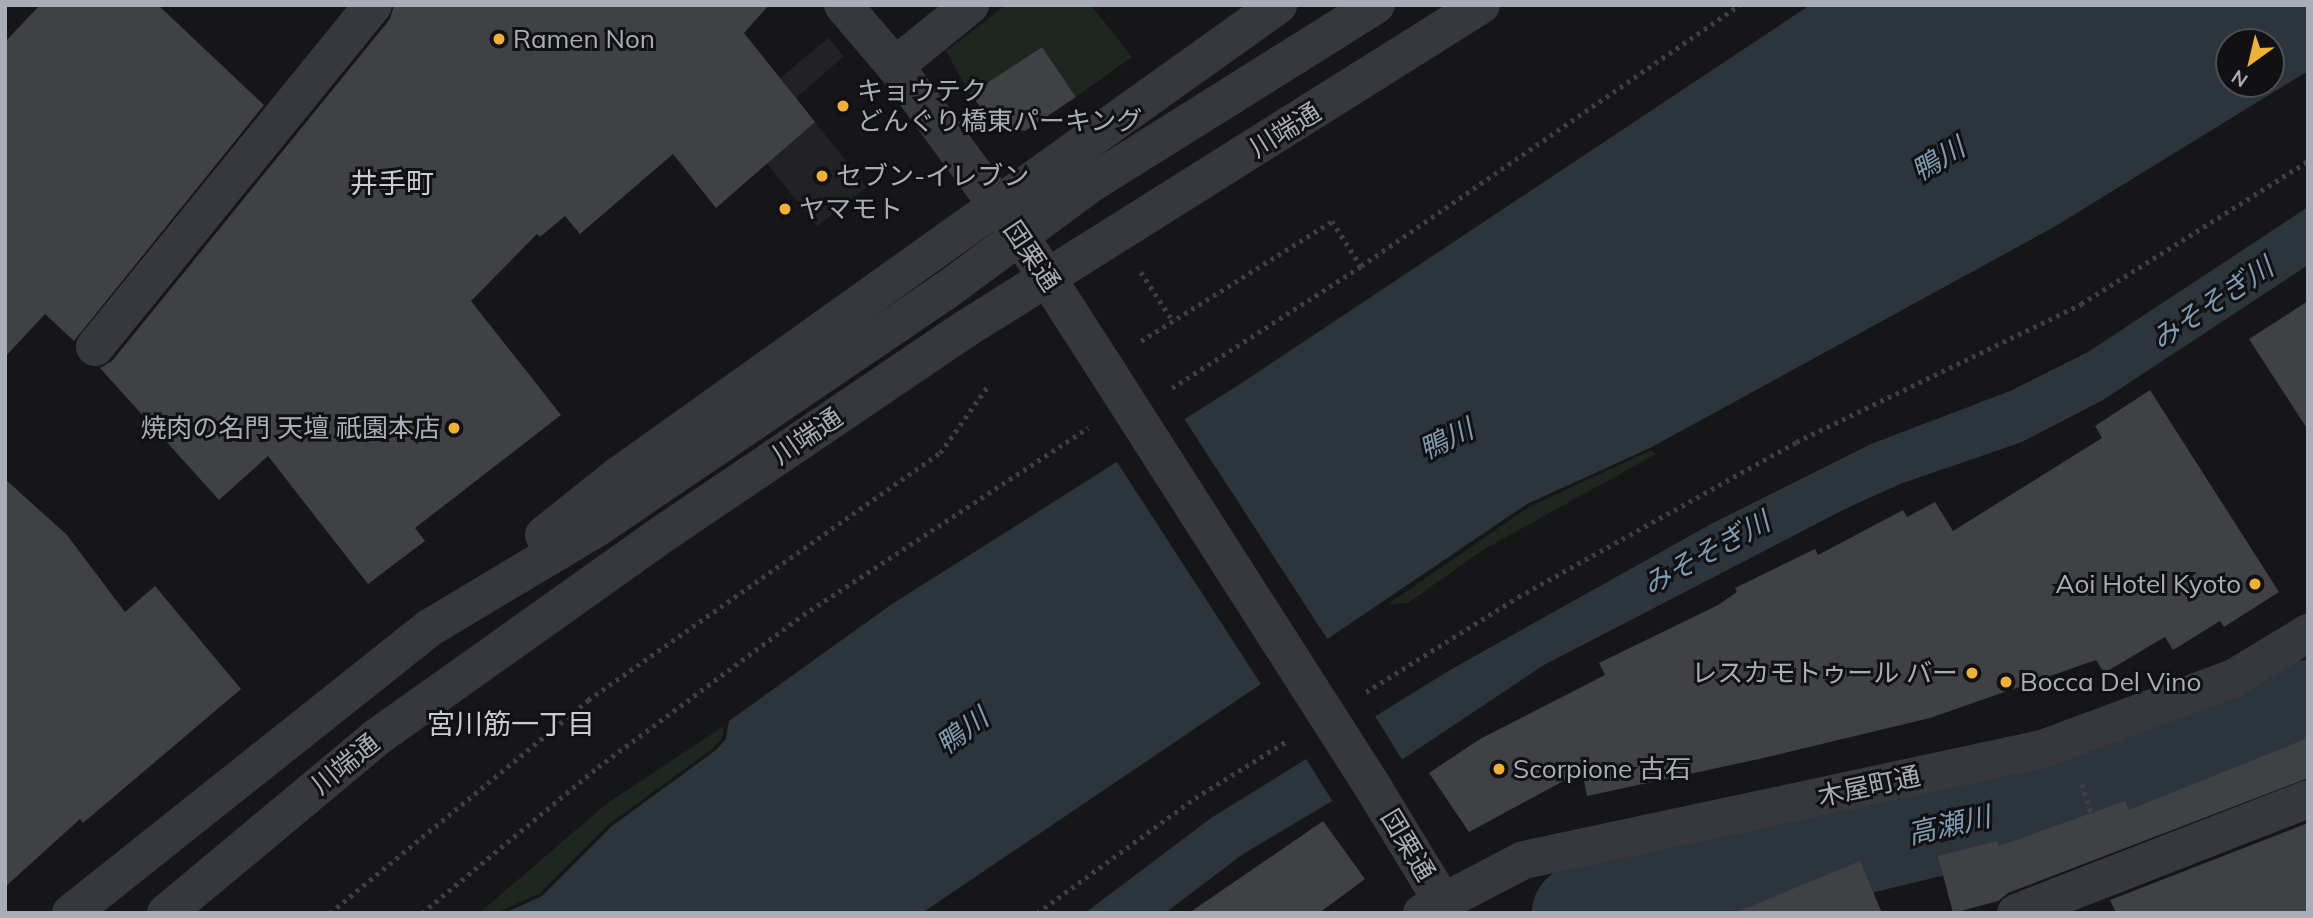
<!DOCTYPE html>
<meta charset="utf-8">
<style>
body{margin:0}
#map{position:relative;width:2313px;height:918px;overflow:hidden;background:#161618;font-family:Mulish,"Noto Sans JP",sans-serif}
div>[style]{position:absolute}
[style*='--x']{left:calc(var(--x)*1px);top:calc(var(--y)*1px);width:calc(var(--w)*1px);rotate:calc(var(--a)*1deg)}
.built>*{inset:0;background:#222225}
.green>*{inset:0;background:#1e261f}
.water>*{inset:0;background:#2c353c}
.pier>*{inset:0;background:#161618;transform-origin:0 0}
.river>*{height:96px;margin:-48px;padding:0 48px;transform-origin:48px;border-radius:48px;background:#2c353c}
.building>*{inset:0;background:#404145}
.path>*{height:4.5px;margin-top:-2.25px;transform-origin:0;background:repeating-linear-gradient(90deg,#3d3f44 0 3.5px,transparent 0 8.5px)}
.minor>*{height:38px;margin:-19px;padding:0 19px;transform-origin:19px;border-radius:19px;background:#37383d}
.minor-bridge>*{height:38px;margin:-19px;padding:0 19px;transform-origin:19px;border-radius:19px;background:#37383d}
.dots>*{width:19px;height:19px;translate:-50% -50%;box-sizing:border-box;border:4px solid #111113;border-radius:50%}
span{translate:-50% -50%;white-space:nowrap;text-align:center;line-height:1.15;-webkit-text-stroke:6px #111113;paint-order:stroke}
.poi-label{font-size:26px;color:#a8adb8}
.left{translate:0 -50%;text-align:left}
.right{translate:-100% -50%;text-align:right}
.street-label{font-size:26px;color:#a8adb8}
.water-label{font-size:28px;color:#7f9bb3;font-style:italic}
.neighbourhood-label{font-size:28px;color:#c9ccd4}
.frame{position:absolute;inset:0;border:7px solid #a8adb8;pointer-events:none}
.north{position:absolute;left:2215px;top:28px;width:70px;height:70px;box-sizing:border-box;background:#111113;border:2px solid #4d4f55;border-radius:50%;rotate:214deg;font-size:19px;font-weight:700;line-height:28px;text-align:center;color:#a8adb8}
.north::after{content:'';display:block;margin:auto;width:24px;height:32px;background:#f2b134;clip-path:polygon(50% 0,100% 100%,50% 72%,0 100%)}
</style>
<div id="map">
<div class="built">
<div style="clip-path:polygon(828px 38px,844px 56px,796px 98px,867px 187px,817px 226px,731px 119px)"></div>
</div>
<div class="green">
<div style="clip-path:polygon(1006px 5px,1091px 5px,1132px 57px,1076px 97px,1042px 47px,970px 94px,946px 51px)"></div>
<div style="clip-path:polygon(1651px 450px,1656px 454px,1481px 551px,1408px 603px,1388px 604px,1529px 507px)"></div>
<div style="clip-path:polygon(724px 726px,722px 738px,712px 749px,609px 824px,540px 893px,496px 913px,479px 913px,605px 805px)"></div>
</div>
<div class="water">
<div style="clip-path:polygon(evenodd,1810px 5px,2308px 5px,2308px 71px,2054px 227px,1650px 448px,1527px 504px,922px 913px,505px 913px,542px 896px,612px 826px,716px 750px,726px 739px,729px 721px,892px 604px,1237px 386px,1810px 5px,2229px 42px,2271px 42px,2271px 84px,2229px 84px,2229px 42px)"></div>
<div style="clip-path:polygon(2308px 207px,2308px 265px,2103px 400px,2022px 442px,1900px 484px,1845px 509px,1544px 665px,1406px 757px,1243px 854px,1165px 913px,1085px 913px,1211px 818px,1450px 670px,1711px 524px,1871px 444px,2010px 391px,2088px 352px)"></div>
</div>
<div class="pier">
<div style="left:1183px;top:417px;width:269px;height:80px;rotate:57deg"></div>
<div style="left:1373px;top:713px;width:58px;height:81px;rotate:58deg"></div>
</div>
<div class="river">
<div style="--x:1580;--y:913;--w:539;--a:-13.42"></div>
<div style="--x:2104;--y:788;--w:134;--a:-19.1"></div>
<div style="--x:2231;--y:744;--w:85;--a:-25.1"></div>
</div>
<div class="building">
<div style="clip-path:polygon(40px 5px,158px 5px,264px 105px,74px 341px,45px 314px,5px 357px,5px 42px)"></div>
<div style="clip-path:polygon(394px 5px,769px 5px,744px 33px,815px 122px,716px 208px,673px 154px,580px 234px,565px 216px,540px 237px,537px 234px,471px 301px,561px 415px,415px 528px,425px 541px,368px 584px,268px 456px,219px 500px,100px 368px,112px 361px,390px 19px)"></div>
<div style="clip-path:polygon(1042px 47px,1076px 97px,1025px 131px,996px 126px,970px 94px)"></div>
<div style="clip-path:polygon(2308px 301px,2308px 430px,2249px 339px)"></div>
<div style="clip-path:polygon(2150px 390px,2279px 592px,2224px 627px,2220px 621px,2173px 650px,2165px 637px,2104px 673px,2096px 660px,1930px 718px,1759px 759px,1587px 796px,1582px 771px,1469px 832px,1429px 773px,1480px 739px,1605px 675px,1599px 663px,1718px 605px,1737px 592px,1735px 588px,1815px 549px,1818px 555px,1903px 510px,1907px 517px,1935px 502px,1953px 531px,2102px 438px,2095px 426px)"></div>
<div style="clip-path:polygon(5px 479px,67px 535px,125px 612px,155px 586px,241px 689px,83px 823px,80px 819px,5px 887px)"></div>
<div style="clip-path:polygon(2308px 738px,2308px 778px,2008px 893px,1998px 901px,1953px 913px,1938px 856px,1997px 841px,1999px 846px,2125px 801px,2129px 810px)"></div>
<div style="clip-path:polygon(1323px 821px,1365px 879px,1319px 913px,1189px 913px)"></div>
<div style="clip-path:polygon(2308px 823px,2308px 913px,2116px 913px,2110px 900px)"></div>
<div style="clip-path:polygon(1860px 861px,1882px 913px,1737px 913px,1737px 912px)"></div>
</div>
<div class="path">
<div style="--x:1141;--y:272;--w:59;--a:56.9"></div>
<div style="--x:1141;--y:341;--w:226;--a:-32.1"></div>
<div style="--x:1332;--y:221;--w:54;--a:57.2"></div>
<div style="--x:1172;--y:388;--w:225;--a:-32.8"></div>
<div style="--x:1361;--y:266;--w:460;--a:-34.6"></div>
<div style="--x:1366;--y:692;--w:179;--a:-32"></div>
<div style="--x:1518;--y:597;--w:318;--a:-29.1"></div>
<div style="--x:1796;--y:442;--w:317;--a:-25.8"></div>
<div style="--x:2081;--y:304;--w:268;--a:-32.2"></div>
<div style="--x:2082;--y:784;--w:50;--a:72.6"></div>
<div style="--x:330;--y:913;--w:335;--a:-39.5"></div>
<div style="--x:588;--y:700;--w:430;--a:-35.1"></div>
<div style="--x:940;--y:453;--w:81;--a:-54.5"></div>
<div style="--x:422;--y:913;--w:229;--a:-39.7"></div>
<div style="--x:598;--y:767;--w:255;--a:-36.6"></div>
<div style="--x:803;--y:615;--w:341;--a:-33.3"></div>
<div style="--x:1037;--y:913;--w:195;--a:-36"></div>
<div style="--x:1195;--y:798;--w:108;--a:-31.8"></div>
</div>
<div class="minor">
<div style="--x:843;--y:5;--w:80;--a:49.6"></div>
<div style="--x:895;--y:66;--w:211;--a:53.7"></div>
<div style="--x:1020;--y:236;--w:170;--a:57.2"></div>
<div style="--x:895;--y:66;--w:97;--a:-39.1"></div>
<div style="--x:95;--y:347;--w:441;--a:-50.9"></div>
<div style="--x:544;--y:535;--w:95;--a:-38.6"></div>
<div style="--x:618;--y:476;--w:811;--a:-35.51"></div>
<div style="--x:1374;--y:789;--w:131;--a:58.7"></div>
<div style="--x:71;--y:913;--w:460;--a:-38.5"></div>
<div style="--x:431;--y:627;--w:195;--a:-30.9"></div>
<div style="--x:598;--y:527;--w:418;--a:-34.2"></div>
<div style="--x:944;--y:292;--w:178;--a:-36.5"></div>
<div style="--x:1087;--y:186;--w:341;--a:-32.1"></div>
<div style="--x:166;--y:913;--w:275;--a:-39.8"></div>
<div style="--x:377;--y:737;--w:356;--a:-35.4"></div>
<div style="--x:667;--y:531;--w:362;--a:-34.1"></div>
<div style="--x:967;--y:328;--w:607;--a:-32.15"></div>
<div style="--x:1422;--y:913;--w:115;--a:-27.5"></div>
<div style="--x:1524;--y:860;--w:530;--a:-12.09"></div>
<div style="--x:2042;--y:749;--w:205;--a:-20.3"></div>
<div style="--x:2234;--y:678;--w:87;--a:-31.3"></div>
<div style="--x:2016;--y:913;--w:313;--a:-21.3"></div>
</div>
<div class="minor-bridge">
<div style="--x:1112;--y:379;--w:487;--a:57.4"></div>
</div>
<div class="dots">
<div style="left:499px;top:39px;background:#f2b134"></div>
<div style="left:843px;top:106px;background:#f2b134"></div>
<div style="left:822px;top:176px;background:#f2b134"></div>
<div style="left:785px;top:209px;background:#f2b134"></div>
<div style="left:454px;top:428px;background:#f2b134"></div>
<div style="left:2255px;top:584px;background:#f2b134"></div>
<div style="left:1972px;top:673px;background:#f2b134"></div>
<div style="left:2006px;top:682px;background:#f2b134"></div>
<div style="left:1499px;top:769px;background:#f2b134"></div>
</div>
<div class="poi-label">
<span class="left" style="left:513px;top:39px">Ramen Non</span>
<span class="left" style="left:857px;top:106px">キョウテク<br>どんぐり橋東パーキング</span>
<span class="left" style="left:836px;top:176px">セブン-イレブン</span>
<span class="left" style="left:799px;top:209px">ヤマモト</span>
<span class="right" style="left:440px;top:428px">焼肉の名門 天壇 祇園本店</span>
<span class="right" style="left:2241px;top:584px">Aoi Hotel Kyoto</span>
<span class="right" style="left:1958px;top:673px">レスカモトゥール バー</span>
<span class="left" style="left:2020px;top:682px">Bocca Del Vino</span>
<span class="left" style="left:1513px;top:769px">Scorpione 古石</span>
</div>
<div class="street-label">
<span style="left:1285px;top:130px;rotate:-32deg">川端通</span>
<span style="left:1032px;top:256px;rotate:56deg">団栗通</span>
<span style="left:807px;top:436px;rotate:-34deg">川端通</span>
<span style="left:345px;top:764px;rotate:-39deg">川端通</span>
<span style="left:1869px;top:786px;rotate:-12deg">木屋町通</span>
<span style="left:1408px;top:845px;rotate:59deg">団栗通</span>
</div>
<div class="water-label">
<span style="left:1938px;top:159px;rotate:-31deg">鴨川</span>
<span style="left:2212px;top:303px;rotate:-34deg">みそそぎ川</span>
<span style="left:1446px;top:439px;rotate:-26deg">鴨川</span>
<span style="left:1706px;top:553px;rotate:-29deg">みそそぎ川</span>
<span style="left:962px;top:731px;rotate:-37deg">鴨川</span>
<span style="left:1949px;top:825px;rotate:-13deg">高瀬川</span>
</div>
<div class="neighbourhood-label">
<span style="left:392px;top:183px">井手町</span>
<span style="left:511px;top:724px">宮川筋一丁目</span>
</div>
<div class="frame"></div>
<div class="north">N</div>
</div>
